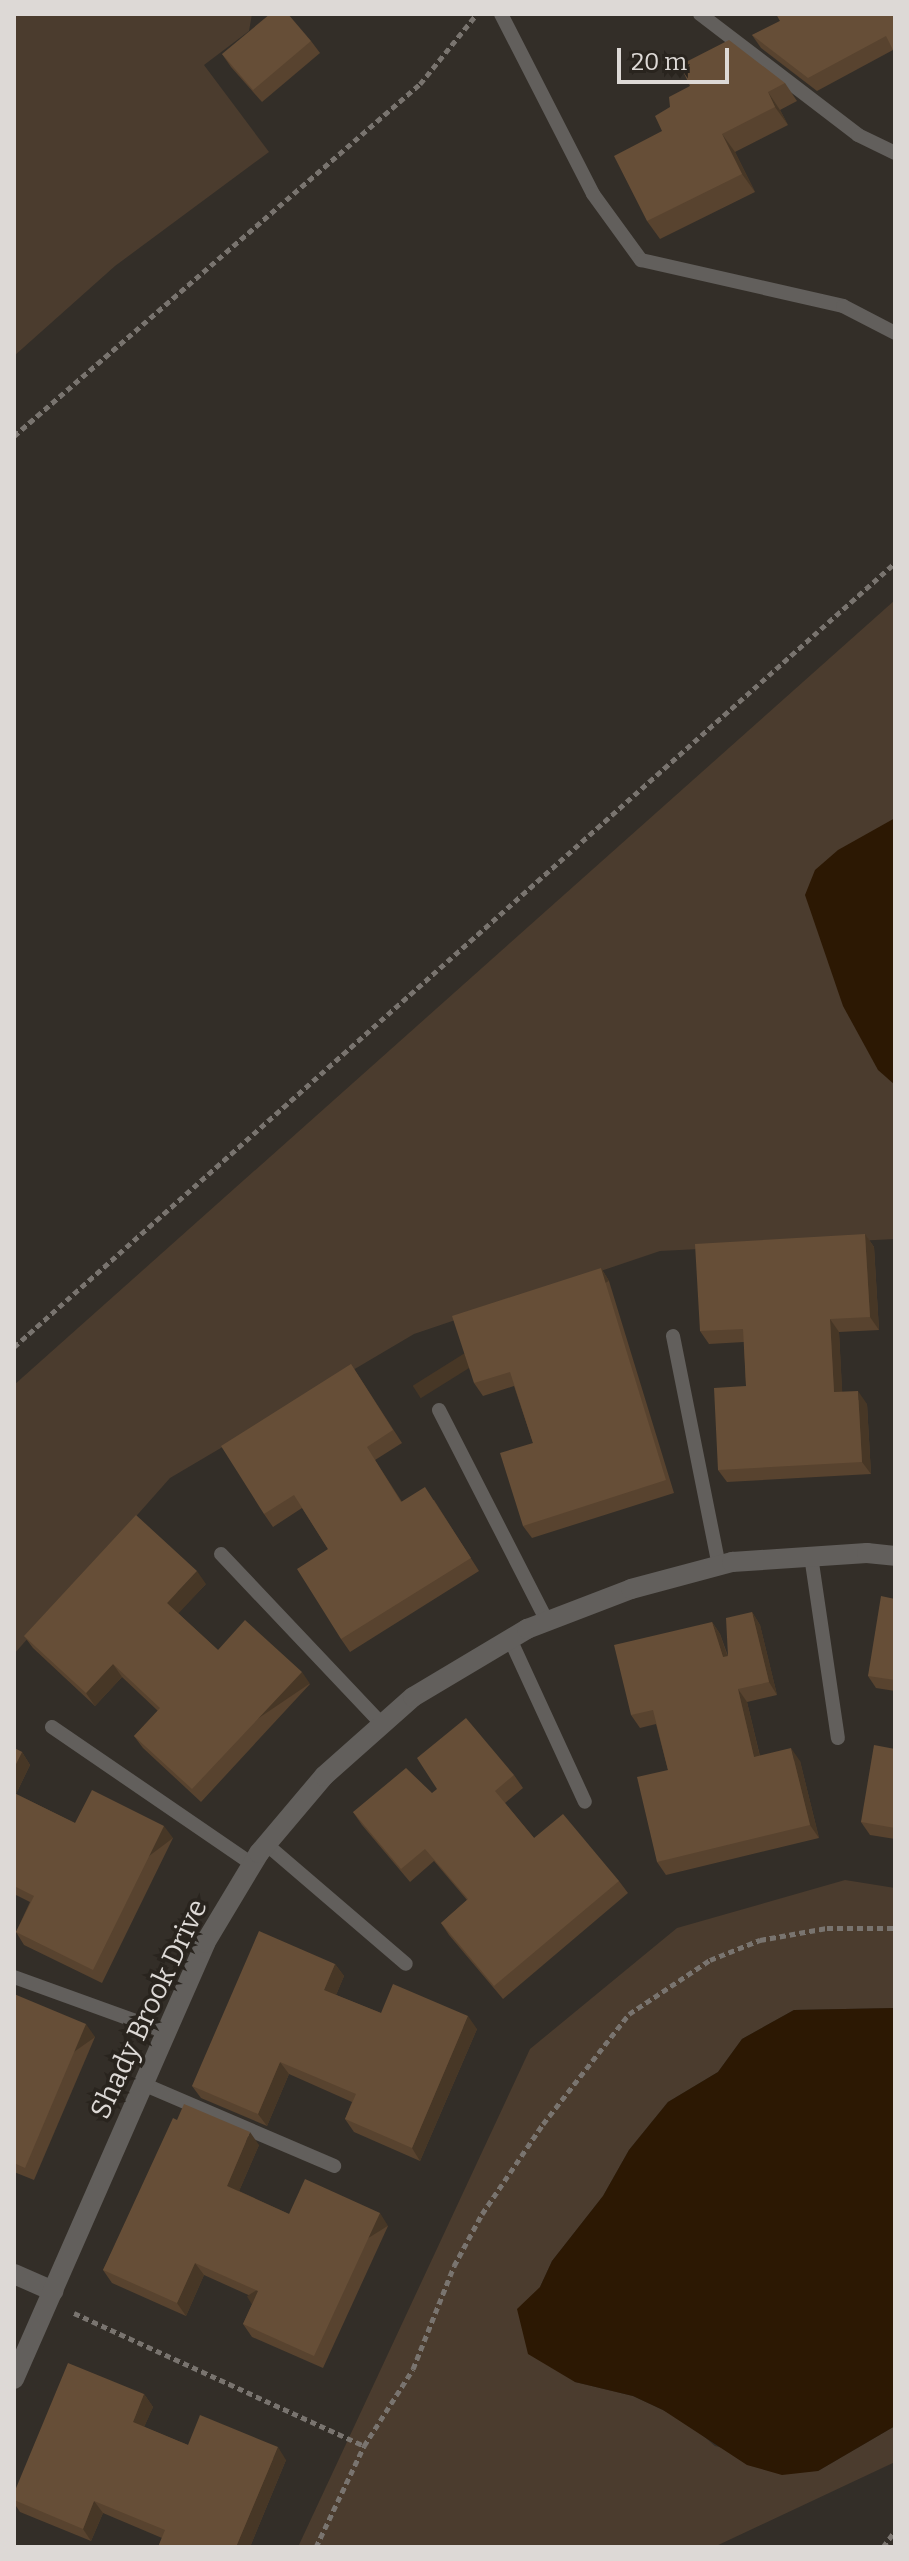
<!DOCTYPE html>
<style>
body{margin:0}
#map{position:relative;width:909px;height:2561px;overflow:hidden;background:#332e28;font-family:Bitter,serif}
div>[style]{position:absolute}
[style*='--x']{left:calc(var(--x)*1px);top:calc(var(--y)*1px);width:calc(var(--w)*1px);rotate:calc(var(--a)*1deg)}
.green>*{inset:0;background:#4b3c2e}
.water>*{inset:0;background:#2c1803}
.path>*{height:5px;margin-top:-2.5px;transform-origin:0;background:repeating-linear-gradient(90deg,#79746f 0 6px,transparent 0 10px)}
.service>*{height:14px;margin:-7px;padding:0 7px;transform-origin:7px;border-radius:7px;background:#625f5c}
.minor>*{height:20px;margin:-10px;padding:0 10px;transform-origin:10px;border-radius:10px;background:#625f5c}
.wall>*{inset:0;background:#58432f}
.shaded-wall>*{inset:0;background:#473726;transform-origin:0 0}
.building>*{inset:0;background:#664e37}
span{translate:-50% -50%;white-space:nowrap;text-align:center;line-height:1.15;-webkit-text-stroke:7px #29241e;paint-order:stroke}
.street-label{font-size:28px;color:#ddd9d6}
.frame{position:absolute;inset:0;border:16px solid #ddd9d6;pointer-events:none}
.scale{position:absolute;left:617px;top:48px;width:112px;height:36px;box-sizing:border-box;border:4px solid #ddd9d6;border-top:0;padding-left:10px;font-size:24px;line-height:28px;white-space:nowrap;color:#ddd9d6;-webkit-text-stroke:6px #29241e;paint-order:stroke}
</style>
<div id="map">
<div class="green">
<div style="clip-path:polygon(14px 14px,252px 14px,249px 31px,204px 65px,269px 152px,115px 266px,14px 356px)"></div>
<div style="clip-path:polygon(895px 600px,895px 1239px,660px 1251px,414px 1334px,170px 1478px,14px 1654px,14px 1385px)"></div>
<div style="clip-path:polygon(845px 1880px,895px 1888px,895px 2008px,794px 2010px,742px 2039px,718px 2072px,668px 2102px,629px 2150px,603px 2196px,552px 2261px,540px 2287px,575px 2382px,633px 2396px,686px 2421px,715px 2446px,818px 2471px,895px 2426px,895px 2462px,714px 2547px,298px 2547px,530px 2049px,677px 1928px)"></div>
</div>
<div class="water">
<div style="clip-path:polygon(895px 818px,895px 1085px,878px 1070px,843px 1006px,805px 895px,815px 870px,838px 850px)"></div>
<div style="clip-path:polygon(895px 2008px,895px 2426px,818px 2471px,782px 2475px,747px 2465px,663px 2410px,633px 2396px,575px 2382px,528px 2354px,517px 2309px,540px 2287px,552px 2261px,603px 2196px,629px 2150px,668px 2102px,718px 2072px,742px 2039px,794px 2010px)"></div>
</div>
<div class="path">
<div style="--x:14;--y:436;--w:537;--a:-40.93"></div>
<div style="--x:420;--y:84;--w:89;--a:-50.9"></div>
<div style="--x:14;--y:1347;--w:1179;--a:-41.67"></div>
<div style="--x:74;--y:2313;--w:319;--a:24.6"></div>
<div style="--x:316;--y:2547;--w:112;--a:-64.6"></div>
<div style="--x:364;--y:2446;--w:91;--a:-57.5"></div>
<div style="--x:413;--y:2369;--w:111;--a:-68.3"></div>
<div style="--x:454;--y:2266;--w:59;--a:-61.7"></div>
<div style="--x:482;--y:2214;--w:109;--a:-55.9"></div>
<div style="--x:543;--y:2124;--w:140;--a:-52"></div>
<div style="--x:629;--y:2014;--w:97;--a:-33.7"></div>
<div style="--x:710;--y:1960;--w:54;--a:-21.8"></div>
<div style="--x:760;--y:1940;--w:68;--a:-10.2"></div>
<div style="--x:827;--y:1928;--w:68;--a:0"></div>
<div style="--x:883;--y:2547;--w:20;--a:-53"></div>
</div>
<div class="service">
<div style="--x:501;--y:14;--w:202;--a:62.9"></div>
<div style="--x:593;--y:194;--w:82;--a:54"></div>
<div style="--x:641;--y:260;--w:207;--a:12.8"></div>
<div style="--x:843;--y:306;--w:59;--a:27.4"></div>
<div style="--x:700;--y:14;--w:199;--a:37.4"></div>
<div style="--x:858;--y:135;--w:41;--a:25.9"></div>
<div style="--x:673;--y:1336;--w:235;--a:78.7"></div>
<div style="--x:439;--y:1410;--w:237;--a:62.9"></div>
<div style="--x:221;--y:1554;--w:234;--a:46.6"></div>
<div style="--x:811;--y:1556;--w:184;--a:81.6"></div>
<div style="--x:510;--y:1639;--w:179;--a:65.3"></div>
<div style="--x:52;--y:1727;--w:242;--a:34.4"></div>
<div style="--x:266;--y:1844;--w:184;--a:40.6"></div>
<div style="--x:14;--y:1977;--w:162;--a:19.9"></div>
<div style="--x:143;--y:2084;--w:208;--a:23.2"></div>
</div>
<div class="minor">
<div style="--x:14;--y:2274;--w:43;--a:23.6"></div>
<div style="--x:14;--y:2379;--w:476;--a:-66.3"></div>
<div style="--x:205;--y:1943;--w:105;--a:-59"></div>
<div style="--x:259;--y:1853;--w:101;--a:-49.8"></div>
<div style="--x:324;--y:1776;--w:119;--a:-41.6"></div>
<div style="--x:413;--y:1697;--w:133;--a:-30.8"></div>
<div style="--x:527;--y:1629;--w:111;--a:-21"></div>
<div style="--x:631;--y:1589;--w:105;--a:-15"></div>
<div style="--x:732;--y:1562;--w:135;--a:-3.8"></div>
<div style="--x:867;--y:1553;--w:28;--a:6"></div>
</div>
<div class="wall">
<div style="clip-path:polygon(895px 14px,893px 50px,817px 91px,761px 48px,752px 35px,780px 21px)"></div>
<div style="clip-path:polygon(311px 41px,320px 53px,262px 102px,231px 67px,222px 54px)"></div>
<div style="clip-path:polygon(785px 83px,797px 101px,780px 110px,788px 125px,735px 152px,755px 192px,660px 239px,647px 221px,662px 131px,670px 107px,690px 86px)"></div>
<div style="clip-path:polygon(865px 1234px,874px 1247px,879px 1330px,839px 1332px,842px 1392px,867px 1404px,871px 1474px,727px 1482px,718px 1470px,746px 1386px,744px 1342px,709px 1344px,700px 1331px)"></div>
<div style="clip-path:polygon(601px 1268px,609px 1281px,674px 1493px,532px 1538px,523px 1526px,533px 1443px,514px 1386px,483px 1396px,474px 1383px)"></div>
<div style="clip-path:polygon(351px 1364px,402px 1443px,375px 1460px,402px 1502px,434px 1500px,479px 1571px,350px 1652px,341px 1639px,328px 1549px,302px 1508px,273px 1527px,264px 1514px)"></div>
<div style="clip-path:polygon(206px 1584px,178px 1613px,218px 1650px,310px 1684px,201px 1802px,143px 1748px,134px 1736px,158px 1711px,122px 1677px,95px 1706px,33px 1648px,24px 1636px)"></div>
<div style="clip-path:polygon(895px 1599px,895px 1691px,876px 1688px,868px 1676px)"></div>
<div style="clip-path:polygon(752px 1612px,760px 1625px,777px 1695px,747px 1702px,760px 1756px,800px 1761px,819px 1838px,666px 1875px,657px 1862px,668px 1770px,656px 1724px,640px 1728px,631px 1715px,712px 1622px,720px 1634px,728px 1656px)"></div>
<div style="clip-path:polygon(14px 1748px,22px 1752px,30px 1765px,16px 1794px,75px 1823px,173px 1838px,102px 1983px,24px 1945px,16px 1932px,30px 1902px,14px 1894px)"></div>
<div style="clip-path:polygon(895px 1749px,895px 1839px,870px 1835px,861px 1822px)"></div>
<div style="clip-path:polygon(514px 1775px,523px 1788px,505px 1803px,534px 1838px,619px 1881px,628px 1893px,503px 1999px,449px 1935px,441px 1923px,467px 1900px,434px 1861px,410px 1882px,362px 1825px,353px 1812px)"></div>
<div style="clip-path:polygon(335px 1964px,344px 1976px,336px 1995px,381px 2013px,477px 2029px,420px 2161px,354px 2132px,345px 2119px,352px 2102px,289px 2074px,267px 2126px,201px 2098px,192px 2086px)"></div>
<div style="clip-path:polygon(14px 1994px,95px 2037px,34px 2180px,14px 2172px)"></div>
<div style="clip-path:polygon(177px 2120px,259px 2145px,239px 2191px,289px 2214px,388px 2226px,323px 2368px,252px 2337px,243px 2324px,255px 2298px,204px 2275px,186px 2316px,112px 2283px,103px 2270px)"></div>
<div style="clip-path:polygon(144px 2394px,153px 2407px,144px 2427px,188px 2445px,286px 2460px,250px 2547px,158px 2547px,162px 2538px,103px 2513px,91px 2541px,20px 2512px,14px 2503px,14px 2493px)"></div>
</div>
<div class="shaded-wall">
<div style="clip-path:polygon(768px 92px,780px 110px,788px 125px,775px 107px)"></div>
<div style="clip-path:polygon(722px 134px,735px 152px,755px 192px,742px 174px)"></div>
<div style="clip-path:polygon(865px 1234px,874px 1247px,879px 1330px,870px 1317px)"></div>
<div style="left:601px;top:1268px;width:15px;height:222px;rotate:58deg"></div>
<div style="clip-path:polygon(830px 1319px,839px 1332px,843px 1405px,834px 1392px)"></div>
<div style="clip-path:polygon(858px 1391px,867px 1404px,871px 1474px,862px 1462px)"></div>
<div style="clip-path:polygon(197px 1571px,206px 1584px,176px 1616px,167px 1603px)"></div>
<div style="clip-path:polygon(752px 1612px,760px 1625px,777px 1695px,769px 1682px)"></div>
<div style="clip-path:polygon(712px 1622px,720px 1634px,732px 1670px,723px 1657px)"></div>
<div style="clip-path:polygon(113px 1664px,122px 1677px,95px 1706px,86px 1693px)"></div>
<div style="left:302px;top:1672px;width:14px;height:161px;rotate:56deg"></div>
<div style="clip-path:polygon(738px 1689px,747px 1702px,763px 1770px,754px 1757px)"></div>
<div style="clip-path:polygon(791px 1748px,800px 1761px,819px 1838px,810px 1825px)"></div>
<div style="clip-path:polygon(22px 1752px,30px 1765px,14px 1798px,14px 1768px)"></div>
<div style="left:164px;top:1826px;width:15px;height:161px;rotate:53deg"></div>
<div style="clip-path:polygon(335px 1964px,344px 1976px,333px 2002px,324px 1990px)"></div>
<div style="clip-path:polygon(468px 2016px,477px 2029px,420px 2161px,412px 2148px)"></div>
<div style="left:86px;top:2024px;width:16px;height:156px;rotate:55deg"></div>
<div style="clip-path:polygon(280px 2062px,289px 2074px,267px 2126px,258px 2114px)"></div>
<div style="clip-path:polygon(250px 2132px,259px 2145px,236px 2198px,227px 2186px)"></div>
<div style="left:380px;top:2213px;width:15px;height:157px;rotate:58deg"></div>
<div style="clip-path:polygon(195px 2263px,204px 2275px,186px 2316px,177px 2303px)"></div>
<div style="clip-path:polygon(144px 2394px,153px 2407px,141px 2434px,133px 2422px)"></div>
<div style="clip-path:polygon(278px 2447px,286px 2460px,250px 2547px,236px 2547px)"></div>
<div style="clip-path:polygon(94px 2501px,103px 2513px,91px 2541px,83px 2529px)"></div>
</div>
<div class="building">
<div style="clip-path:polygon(270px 14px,288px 14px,311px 41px,253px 90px,222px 54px)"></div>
<div style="clip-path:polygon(776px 14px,895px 14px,895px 54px,886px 36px,808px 78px,752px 35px,780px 21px)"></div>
<div style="clip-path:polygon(729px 40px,785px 83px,768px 92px,775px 107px,722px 134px,742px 174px,647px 221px,614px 156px,662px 131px,655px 116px,670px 107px,669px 97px,690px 86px,680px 65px)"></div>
<div style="clip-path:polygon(865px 1234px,870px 1317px,830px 1319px,834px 1392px,858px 1391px,862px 1462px,718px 1470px,714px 1388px,746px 1386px,743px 1329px,700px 1331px,695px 1244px)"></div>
<div style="clip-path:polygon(601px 1268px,666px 1480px,523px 1526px,500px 1453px,533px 1443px,510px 1372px,474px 1383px,452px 1316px)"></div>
<div style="clip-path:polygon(351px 1364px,393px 1430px,367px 1447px,401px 1502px,425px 1487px,471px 1558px,341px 1639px,297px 1569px,328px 1549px,294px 1495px,264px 1514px,221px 1446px)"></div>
<div style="clip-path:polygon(136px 1515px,197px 1571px,167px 1603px,218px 1650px,245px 1620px,302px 1672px,192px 1789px,134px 1736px,160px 1708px,113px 1664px,86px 1693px,24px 1636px)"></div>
<div style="clip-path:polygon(881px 1596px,895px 1599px,895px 1680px,868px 1676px)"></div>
<div style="clip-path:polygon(752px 1612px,769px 1682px,738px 1689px,754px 1757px,791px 1748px,810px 1825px,657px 1862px,637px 1777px,668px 1770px,653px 1710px,631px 1715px,614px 1645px,712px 1622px,723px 1657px,728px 1656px,726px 1618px)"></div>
<div style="clip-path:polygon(466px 1718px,514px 1775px,495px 1791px,534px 1838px,563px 1814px,619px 1881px,494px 1986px,441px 1923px,468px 1899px,425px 1849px,401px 1869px,353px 1812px,406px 1768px,432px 1793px,437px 1789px,417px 1758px)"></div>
<div style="clip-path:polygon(874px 1745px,895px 1749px,895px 1828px,861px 1822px)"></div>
<div style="clip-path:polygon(14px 1748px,22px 1752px,14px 1768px)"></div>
<div style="clip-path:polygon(92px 1790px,164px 1826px,93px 1970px,16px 1932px,34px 1896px,14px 1886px,14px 1793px,75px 1823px)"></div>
<div style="clip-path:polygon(259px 1931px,335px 1964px,324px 1990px,381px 2013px,393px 1984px,468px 2016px,412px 2148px,345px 2119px,356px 2094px,280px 2062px,258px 2114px,192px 2086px)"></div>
<div style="clip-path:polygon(14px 1994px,86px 2024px,25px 2168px,14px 2163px)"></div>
<div style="clip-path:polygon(184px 2104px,250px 2132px,227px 2186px,289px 2214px,305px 2179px,380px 2213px,314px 2356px,243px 2324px,258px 2291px,195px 2263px,177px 2303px,103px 2270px,173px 2118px,177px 2120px)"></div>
<div style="clip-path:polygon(68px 2363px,144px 2394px,133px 2422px,188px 2445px,200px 2415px,278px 2447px,236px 2547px,158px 2547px,165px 2530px,94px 2501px,83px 2529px,14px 2500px,14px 2493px)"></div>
</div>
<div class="street-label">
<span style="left:149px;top:2009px;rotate:-65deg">Shady Brook Drive</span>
</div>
<div class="frame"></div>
<div class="scale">20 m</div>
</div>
